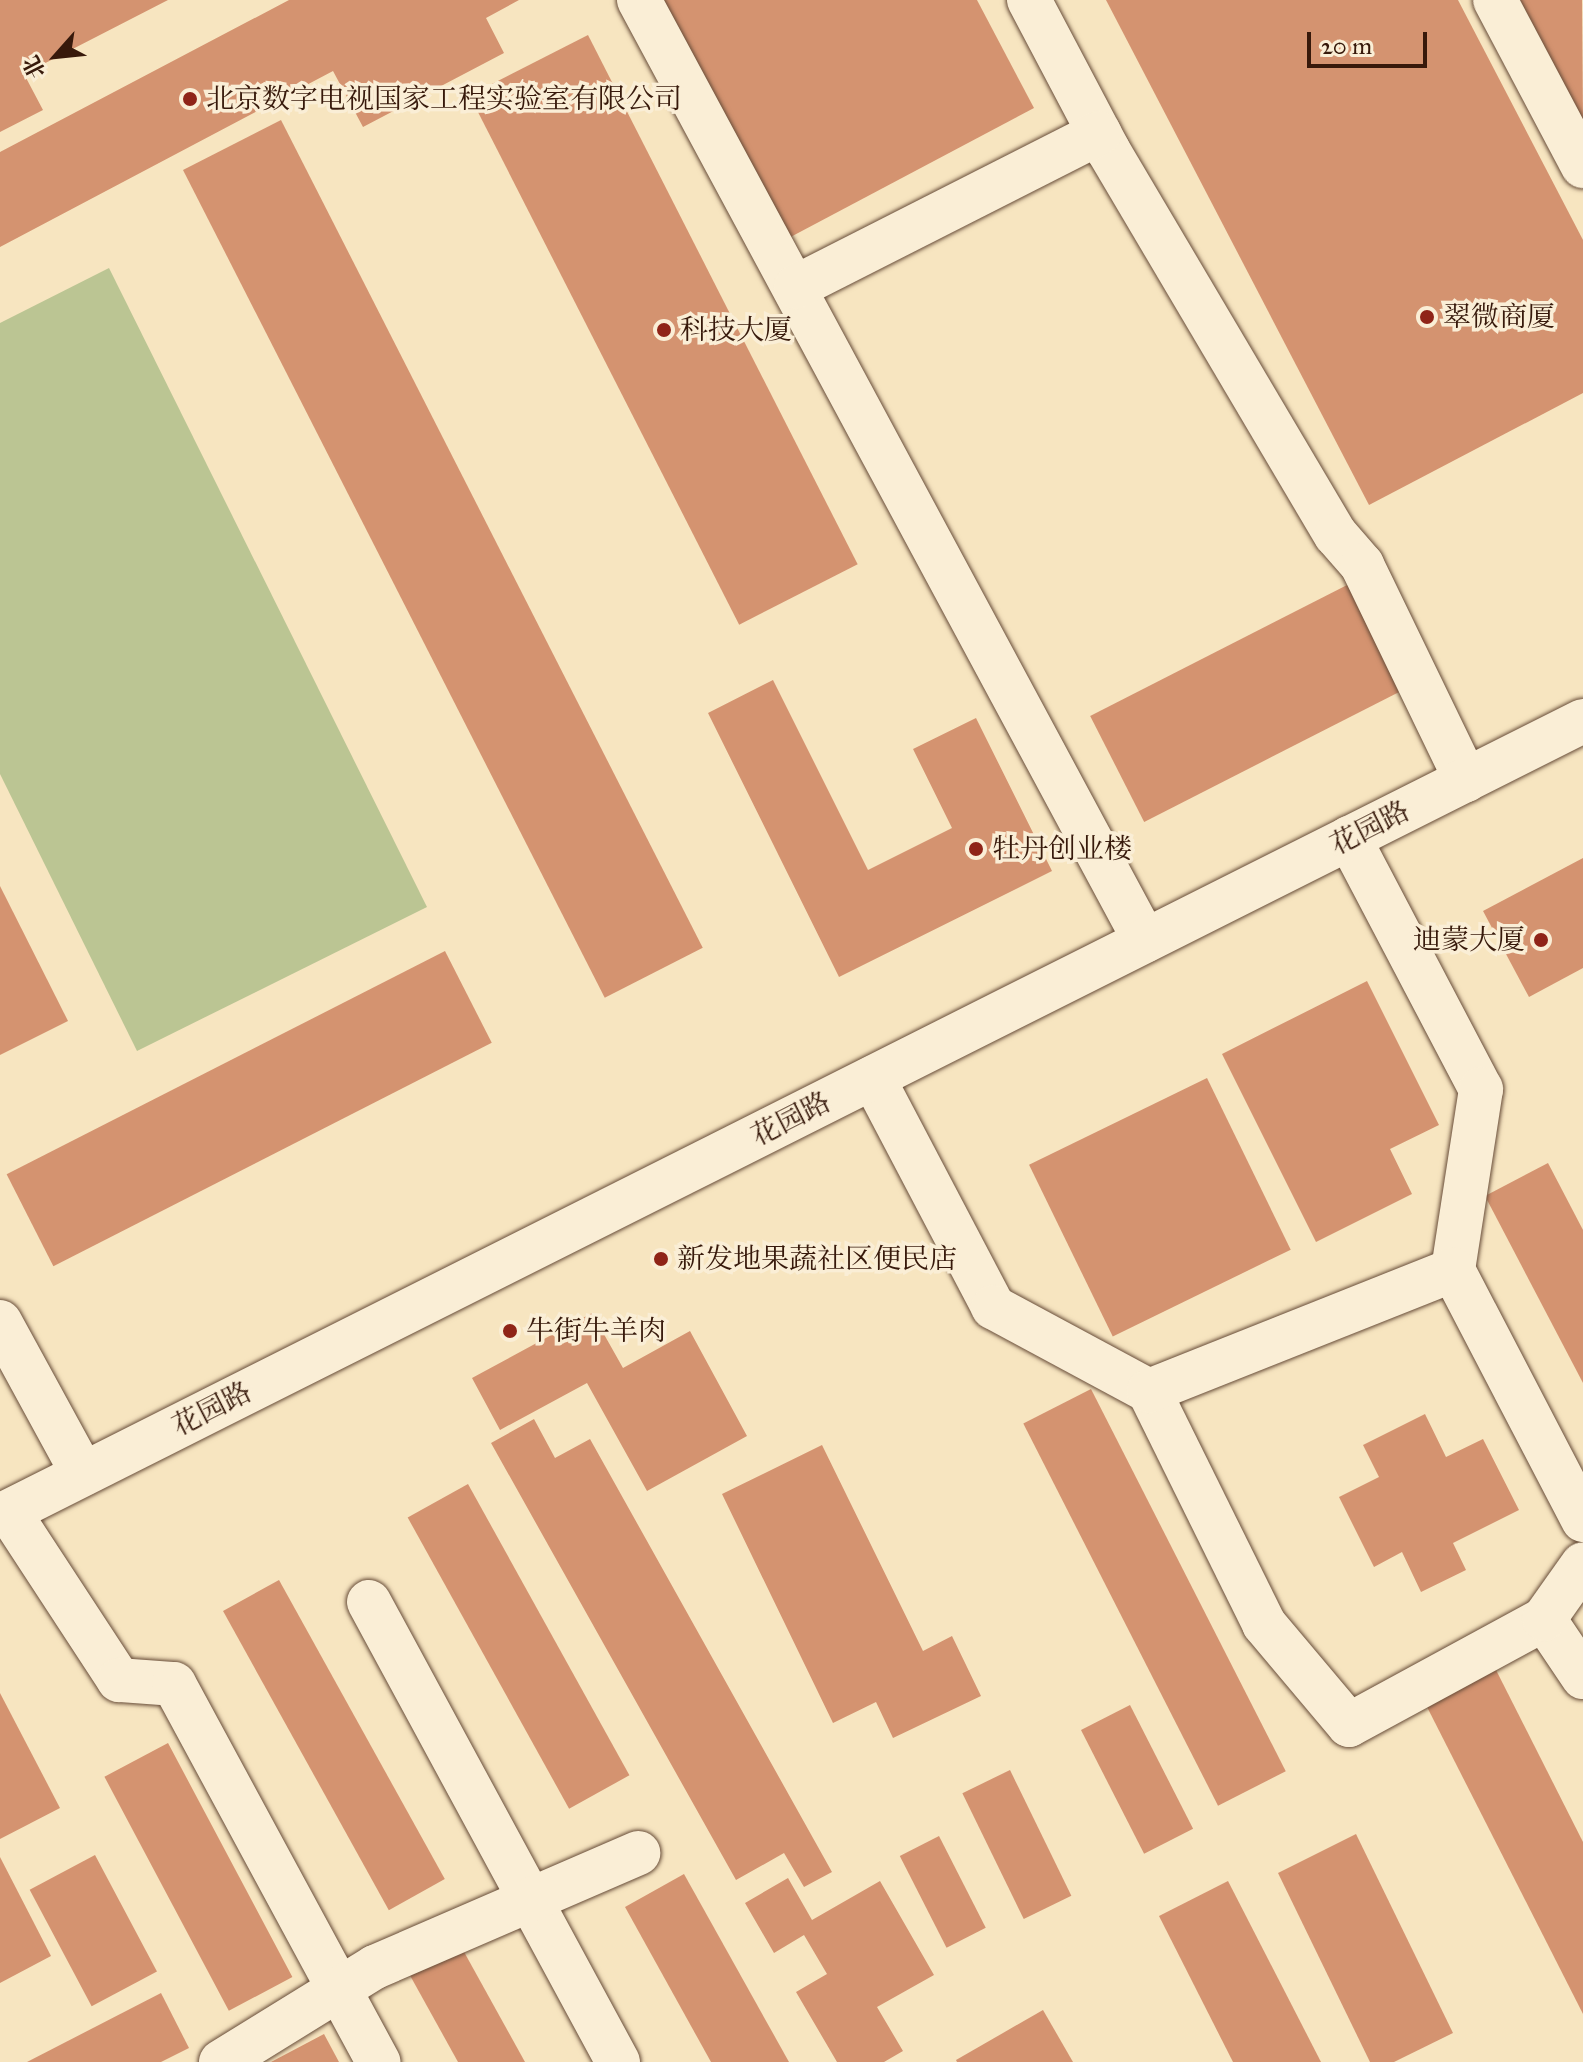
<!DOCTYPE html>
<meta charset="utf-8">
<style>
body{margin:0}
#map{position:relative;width:1583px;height:2062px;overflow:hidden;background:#f7e5c0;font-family:"IM FELL Great Primer","Noto Serif SC",serif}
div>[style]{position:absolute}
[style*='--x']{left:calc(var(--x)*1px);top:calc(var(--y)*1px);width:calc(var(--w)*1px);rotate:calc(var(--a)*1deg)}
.green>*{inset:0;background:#bbc593}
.building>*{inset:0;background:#d49370;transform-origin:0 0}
.roads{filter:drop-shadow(0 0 2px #674c38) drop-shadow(0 0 2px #674c38)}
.minor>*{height:44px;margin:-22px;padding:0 22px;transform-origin:22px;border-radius:22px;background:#faeed6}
.dots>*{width:22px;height:22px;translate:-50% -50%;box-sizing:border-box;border:4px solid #faeed6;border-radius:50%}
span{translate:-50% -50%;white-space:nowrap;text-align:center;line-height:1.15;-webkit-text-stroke:7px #faeed6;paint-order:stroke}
.poi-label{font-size:28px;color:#37190b}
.left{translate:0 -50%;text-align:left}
.right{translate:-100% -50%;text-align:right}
.street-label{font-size:28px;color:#37190b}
.north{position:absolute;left:16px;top:16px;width:80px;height:80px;-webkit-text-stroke:6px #faeed6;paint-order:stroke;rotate:243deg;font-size:22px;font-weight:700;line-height:32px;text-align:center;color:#37190b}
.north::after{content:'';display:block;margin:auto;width:28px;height:36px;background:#37190b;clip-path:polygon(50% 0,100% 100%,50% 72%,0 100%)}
.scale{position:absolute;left:1307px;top:32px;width:120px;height:36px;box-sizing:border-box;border:4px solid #37190b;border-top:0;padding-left:10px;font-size:24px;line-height:28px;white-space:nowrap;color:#37190b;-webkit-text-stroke:6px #faeed6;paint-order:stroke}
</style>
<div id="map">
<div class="green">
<div style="clip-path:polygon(109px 268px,427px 907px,137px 1051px,0 774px,0 323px)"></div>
</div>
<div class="building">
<div style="clip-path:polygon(0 0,168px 0,24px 74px,43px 110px,0 132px)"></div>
<div style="clip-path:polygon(289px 0,519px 0,486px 18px,504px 53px,363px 127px,333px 71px,0 247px,0 152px)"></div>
<div style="clip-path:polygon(655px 0,977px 0,1034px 108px,783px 241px)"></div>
<div style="clip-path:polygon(1106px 0,1458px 0,1583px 240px,1583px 393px,1369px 505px)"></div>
<div style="clip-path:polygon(1520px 0,1582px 0,1583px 121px)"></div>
<div style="left:588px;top:35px;width:594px;height:133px;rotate:63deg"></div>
<div style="left:281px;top:120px;width:929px;height:110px;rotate:63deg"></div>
<div style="left:1353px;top:582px;width:119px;height:295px;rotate:63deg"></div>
<div style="clip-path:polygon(773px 680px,868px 870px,952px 828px,913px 749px,976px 718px,1052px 871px,839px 977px,708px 713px)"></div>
<div style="clip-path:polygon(1583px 858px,1583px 968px,1529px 997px,1483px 911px)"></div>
<div style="clip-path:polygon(0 886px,68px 1021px,0 1055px)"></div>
<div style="left:445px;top:951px;width:103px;height:492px;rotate:63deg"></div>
<div style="clip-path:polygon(1367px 981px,1439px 1125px,1390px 1149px,1412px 1194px,1316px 1242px,1222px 1054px)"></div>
<div style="left:1207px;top:1078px;width:191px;height:198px;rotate:64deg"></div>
<div style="clip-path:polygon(1548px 1163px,1583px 1230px,1583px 1383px,1485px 1196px)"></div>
<div style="clip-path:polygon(592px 1313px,623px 1368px,690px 1331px,747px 1436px,647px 1491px,587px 1383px,500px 1430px,472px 1378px)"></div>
<div style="left:1091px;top:1389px;width:429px;height:76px;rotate:63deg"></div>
<div style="clip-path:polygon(1425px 1414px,1446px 1457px,1483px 1439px,1519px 1510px,1453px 1543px,1466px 1570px,1421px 1592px,1402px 1552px,1374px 1567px,1339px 1497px,1379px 1477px,1363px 1445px)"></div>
<div style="clip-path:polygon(534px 1419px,555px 1458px,590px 1439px,832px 1872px,804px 1887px,784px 1853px,736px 1880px,491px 1443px)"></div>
<div style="clip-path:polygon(822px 1445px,923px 1651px,952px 1636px,981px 1696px,893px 1738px,876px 1702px,833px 1723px,722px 1494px)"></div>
<div style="left:468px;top:1484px;width:333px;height:69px;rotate:61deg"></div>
<div style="left:279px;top:1580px;width:342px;height:64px;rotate:61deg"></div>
<div style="clip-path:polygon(1495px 1668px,1583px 1842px,1583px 2014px,1425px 1703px)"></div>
<div style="clip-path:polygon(0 1693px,60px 1808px,0 1839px)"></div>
<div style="left:1130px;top:1705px;width:139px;height:55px;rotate:63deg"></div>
<div style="left:168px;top:1743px;width:265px;height:72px;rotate:62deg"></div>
<div style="left:1010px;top:1770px;width:140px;height:53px;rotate:64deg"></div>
<div style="clip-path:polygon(1356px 1834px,1453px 2033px,1394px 2062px,1370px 2062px,1278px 1873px)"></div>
<div style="left:939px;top:1836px;width:103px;height:44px;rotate:63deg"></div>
<div style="left:95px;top:1855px;width:132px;height:74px;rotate:62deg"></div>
<div style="clip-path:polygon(0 1857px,51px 1956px,0 1983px)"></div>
<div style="clip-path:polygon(684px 1874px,789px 2062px,711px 2062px,625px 1907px)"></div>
<div style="clip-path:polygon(788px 1878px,812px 1920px,880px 1881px,934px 1975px,877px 2007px,903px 2051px,884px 2062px,837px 2062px,796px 1992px,827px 1974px,804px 1935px,774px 1953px,745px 1903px)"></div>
<div style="clip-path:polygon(1228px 1881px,1321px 2062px,1233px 2062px,1159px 1916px)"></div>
<div style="clip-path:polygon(458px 1941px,525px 2062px,458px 2062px,407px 1970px)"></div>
<div style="clip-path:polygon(161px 1993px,189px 2048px,161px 2062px,27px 2062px)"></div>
<div style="clip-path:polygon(1043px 2010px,1073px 2062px,957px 2062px,956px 2060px)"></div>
<div style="clip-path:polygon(324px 2034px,339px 2062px,271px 2062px)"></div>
</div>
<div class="roads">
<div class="minor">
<div style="--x:639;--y:0;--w:1068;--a:61.73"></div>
<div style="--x:1029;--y:0;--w:170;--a:62.2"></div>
<div style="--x:1108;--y:150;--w:447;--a:59.4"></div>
<div style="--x:1336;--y:535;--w:40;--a:49"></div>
<div style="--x:1362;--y:565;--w:239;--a:64.2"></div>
<div style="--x:1495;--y:0;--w:188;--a:62.1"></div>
<div style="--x:796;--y:287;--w:340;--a:-26.9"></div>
<div style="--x:1349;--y:838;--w:284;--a:62.3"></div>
<div style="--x:1481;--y:1089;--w:183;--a:98.8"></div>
<div style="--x:873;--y:1078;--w:259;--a:62.3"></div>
<div style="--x:993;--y:1307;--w:177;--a:28.3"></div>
<div style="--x:1149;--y:1391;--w:260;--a:63.7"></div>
<div style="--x:1264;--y:1624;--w:132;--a:49.9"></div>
<div style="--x:1349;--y:1725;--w:222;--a:-28.5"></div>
<div style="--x:1544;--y:1619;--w:70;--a:56.1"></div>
<div style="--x:0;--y:1322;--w:173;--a:61.4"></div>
<div style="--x:1149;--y:1391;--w:327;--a:-21.7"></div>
<div style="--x:1453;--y:1270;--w:282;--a:62.5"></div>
<div style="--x:9;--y:1512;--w:201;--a:56.8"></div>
<div style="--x:119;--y:1680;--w:55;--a:4.2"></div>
<div style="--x:174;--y:1684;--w:430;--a:61.6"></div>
<div style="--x:0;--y:1516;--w:1771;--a:-26.67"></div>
<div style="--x:369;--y:1602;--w:523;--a:61.57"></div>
<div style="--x:1544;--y:1619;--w:67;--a:-54.7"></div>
<div style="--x:221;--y:2062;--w:181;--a:-31.7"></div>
<div style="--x:375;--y:1967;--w:287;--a:-23.4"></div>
</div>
</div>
<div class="dots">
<div style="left:190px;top:99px;background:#8f2418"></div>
<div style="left:1427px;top:317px;background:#8f2418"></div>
<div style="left:664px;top:330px;background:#8f2418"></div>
<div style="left:976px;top:849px;background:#8f2418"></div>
<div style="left:1541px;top:940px;background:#8f2418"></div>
<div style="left:661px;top:1259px;background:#8f2418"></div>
<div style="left:510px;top:1331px;background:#8f2418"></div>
</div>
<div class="poi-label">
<span class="left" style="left:206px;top:99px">北京数字电视国家工程实验室有限公司</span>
<span class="left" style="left:1443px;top:317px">翠微商厦</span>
<span class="left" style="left:680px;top:330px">科技大厦</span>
<span class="left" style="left:992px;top:849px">牡丹创业楼</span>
<span class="right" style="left:1525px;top:940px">迪蒙大厦</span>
<span class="left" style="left:677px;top:1259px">新发地果蔬社区便民店</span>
<span class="left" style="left:526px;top:1331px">牛街牛羊肉</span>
</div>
<div class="street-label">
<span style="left:1370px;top:828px;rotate:-27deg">花园路</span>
<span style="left:791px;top:1119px;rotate:-27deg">花园路</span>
<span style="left:212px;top:1409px;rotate:-27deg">花园路</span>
</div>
<div class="north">北</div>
<div class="scale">20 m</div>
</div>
